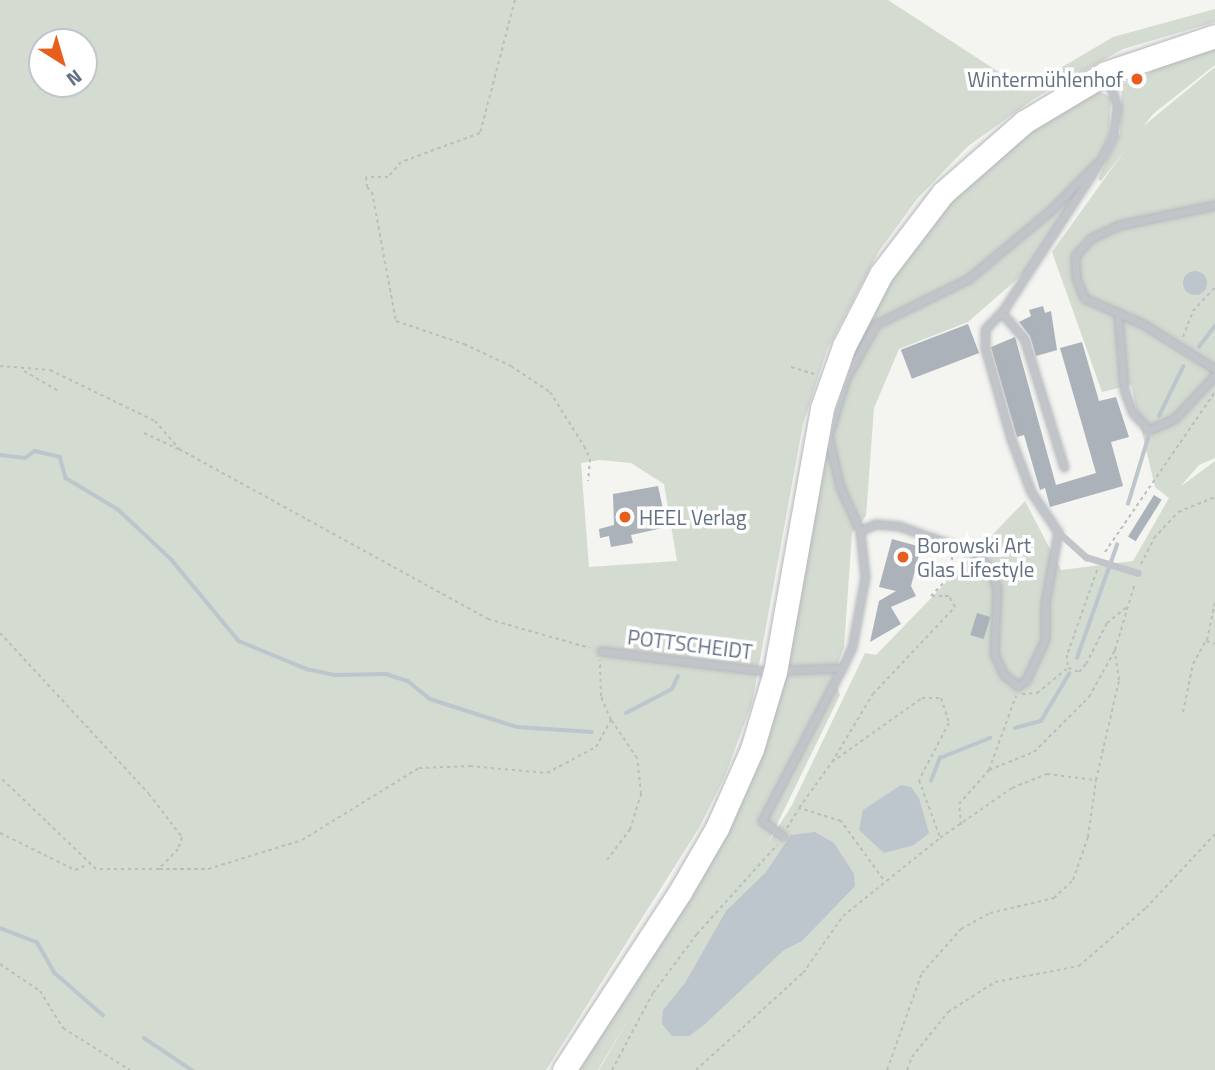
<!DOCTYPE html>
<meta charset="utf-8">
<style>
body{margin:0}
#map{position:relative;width:1215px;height:1070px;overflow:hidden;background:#f4f4f0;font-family:"Titillium Web",sans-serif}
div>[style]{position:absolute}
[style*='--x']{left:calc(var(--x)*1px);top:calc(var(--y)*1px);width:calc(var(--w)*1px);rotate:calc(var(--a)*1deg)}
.green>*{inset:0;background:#d4dbd1}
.water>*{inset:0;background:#bcc6cc}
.round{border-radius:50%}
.stream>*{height:3.5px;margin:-1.75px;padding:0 1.75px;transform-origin:1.75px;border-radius:1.75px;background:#bcc6cc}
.building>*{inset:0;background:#acb2b9;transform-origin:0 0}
.path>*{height:2px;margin-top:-1px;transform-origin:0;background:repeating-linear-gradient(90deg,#bbbdbf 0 3.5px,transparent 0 7px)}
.roads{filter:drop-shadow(0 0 2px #b4b8bc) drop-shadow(0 0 2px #b4b8bc)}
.lane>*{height:7px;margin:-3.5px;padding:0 3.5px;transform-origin:3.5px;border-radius:3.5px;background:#c1c4c8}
.primary>*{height:23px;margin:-11.5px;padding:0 11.5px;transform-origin:11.5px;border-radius:11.5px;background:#fff}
.lane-bridge>*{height:7px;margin:-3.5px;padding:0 3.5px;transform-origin:3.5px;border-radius:3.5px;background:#c1c4c8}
.dots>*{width:19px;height:19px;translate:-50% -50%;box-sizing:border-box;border:4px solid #fff;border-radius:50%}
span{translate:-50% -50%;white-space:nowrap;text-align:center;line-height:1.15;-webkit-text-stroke:7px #fff;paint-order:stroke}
.poi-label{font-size:21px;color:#627182}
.right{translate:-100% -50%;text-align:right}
.left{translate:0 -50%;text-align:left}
.street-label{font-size:21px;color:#627182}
.north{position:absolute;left:28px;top:28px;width:70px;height:70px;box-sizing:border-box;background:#fff;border:2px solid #c0c6cd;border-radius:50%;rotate:143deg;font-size:19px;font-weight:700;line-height:28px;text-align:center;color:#627182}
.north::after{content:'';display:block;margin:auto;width:24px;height:32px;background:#e75e1d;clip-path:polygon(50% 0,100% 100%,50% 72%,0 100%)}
</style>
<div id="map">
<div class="green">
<div style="clip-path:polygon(evenodd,0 0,888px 0,1025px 89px,1113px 37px,1215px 9px,1215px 22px,1123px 49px,1035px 98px,967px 147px,917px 199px,879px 251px,827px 350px,803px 424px,752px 703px,725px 776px,699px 828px,546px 1070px,0 1070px,0 0,42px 42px,84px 42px,84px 84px,42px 84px,42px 42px,0 0,600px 460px,631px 463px,664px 484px,677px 561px,589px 567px,581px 463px,600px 460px)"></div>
<div style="clip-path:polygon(1215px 44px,1215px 65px,1153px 114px,1101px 181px,1098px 179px,1120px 133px,1122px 84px,1141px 79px,1168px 60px)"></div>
<div style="clip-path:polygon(1215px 67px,1215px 458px,1199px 465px,1180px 487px,1215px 461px,1215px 1070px,599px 1070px,631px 1015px,598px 1070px,571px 1070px,772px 718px,833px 399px,879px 295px,935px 213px,1003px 148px,1093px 89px,1111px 97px,1109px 135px,1099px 159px,1025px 272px,968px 322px,899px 349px,874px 408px,866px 516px,852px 533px,844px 647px,833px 676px,840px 695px,768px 843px,792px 805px,865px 653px,876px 655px,1025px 501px,1061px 570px,1133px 561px,1169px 498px,1155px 487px,1131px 385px,1102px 392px,1052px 252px,1140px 129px)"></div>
</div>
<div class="water">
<div class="round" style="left:1183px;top:271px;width:24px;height:24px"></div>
<div style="clip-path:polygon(901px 785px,911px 787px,919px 798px,929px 833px,914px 845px,884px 853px,859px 830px,863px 810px)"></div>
<div style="clip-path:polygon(815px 832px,834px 843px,854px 874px,855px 886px,802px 941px,784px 950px,705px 1024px,689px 1036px,672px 1036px,662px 1024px,663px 1010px,685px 983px,726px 911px,766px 872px,791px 835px)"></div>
</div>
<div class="stream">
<div style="--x:1199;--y:347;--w:26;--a:-53"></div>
<div style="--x:1159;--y:416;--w:55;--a:-63.9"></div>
<div style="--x:0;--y:455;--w:25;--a:7"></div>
<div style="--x:25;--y:458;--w:12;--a:-35"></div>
<div style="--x:35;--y:451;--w:26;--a:13"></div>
<div style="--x:60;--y:457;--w:22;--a:74"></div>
<div style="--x:66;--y:478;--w:62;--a:31.1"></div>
<div style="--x:119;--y:510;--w:73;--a:43.3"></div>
<div style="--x:172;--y:560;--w:105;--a:50.4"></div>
<div style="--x:239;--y:641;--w:74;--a:22.4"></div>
<div style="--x:307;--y:669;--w:29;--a:12"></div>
<div style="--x:335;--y:675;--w:51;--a:-1.1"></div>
<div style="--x:386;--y:674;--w:23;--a:18"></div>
<div style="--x:408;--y:681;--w:28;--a:39"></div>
<div style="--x:430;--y:699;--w:91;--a:17.8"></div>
<div style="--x:517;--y:727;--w:75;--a:3.8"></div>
<div style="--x:1128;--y:504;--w:69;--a:-73.1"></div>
<div style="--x:1077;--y:658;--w:120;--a:-70.5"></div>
<div style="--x:626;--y:713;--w:52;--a:-27.6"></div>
<div style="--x:672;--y:689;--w:14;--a:-65"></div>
<div style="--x:1015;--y:728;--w:27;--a:-15"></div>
<div style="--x:1041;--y:721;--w:55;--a:-59.2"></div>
<div style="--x:931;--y:781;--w:25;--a:-69"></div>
<div style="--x:940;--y:758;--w:54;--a:-21.8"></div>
<div style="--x:0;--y:928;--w:40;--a:21"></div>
<div style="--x:37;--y:942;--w:36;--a:60"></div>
<div style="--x:55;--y:973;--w:64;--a:41.2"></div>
<div style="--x:144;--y:1038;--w:58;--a:33.7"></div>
</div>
<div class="building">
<div style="clip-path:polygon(1043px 306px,1045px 313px,1051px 311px,1057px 350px,1036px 356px,1030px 336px,1019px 322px,1031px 316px,1029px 310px)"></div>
<div style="left:968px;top:324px;width:31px;height:72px;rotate:69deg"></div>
<div style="clip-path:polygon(1015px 337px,1056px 485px,1096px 473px,1060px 348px,1082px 342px,1099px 401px,1116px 397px,1129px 437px,1111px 442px,1123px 486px,1050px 507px,1045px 488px,1040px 490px,1024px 435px,1017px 437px,991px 347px)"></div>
<div style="clip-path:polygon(658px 486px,667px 527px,631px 535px,633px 543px,611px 547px,609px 536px,600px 538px,599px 529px,614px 525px,613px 494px)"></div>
<div style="left:1154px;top:495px;width:9px;height:49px;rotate:32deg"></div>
<div style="clip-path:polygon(892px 539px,921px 547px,911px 586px,916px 596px,891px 607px,901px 624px,870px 642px,879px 601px,896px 591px,879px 587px)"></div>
<div style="left:977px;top:613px;width:14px;height:23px;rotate:17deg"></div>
</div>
<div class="path">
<div style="--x:515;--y:0;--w:138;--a:104.7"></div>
<div style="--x:480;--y:133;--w:84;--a:159.8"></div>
<div style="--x:401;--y:162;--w:20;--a:131"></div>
<div style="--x:388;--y:177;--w:22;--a:180"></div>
<div style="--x:366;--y:177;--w:10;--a:84"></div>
<div style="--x:367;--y:187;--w:7;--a:45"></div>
<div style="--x:372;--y:192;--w:131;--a:79.5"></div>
<div style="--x:396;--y:321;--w:72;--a:18.7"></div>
<div style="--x:464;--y:344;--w:52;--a:25.1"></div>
<div style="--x:511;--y:366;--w:47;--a:33.7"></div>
<div style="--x:550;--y:392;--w:64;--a:57.8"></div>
<div style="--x:584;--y:446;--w:14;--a:65"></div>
<div style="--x:590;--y:459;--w:22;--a:95"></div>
<div style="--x:1183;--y:337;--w:28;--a:-69"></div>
<div style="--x:1193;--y:311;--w:33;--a:-47"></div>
<div style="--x:0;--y:366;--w:50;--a:4.6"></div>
<div style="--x:50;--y:370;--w:117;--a:25.9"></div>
<div style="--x:155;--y:421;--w:37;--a:49"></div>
<div style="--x:179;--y:449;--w:353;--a:28.8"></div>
<div style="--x:488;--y:619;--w:106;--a:15.9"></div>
<div style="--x:791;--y:367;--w:24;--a:17"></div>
<div style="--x:24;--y:371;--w:42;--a:30.3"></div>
<div style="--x:144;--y:433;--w:38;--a:25"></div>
<div style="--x:1105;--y:552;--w:194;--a:-55.5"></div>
<div style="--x:1141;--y:564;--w:29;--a:-63"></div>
<div style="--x:1154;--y:538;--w:35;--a:-47"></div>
<div style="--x:1178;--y:512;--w:40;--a:-22"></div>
<div style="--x:1097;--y:570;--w:90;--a:109.4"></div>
<div style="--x:1067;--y:655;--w:13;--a:86"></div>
<div style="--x:1068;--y:668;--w:12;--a:20"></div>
<div style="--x:1079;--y:672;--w:11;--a:-49"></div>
<div style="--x:1086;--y:664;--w:46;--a:-62.9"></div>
<div style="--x:1107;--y:623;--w:26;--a:-39"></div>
<div style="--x:0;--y:633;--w:219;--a:47.2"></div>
<div style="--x:149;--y:794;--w:54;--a:52.5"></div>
<div style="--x:182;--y:837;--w:13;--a:108"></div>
<div style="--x:178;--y:849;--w:28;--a:134"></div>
<div style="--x:159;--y:869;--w:63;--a:180"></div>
<div style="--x:96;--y:869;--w:133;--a:-136.2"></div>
<div style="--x:1207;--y:640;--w:38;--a:-78"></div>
<div style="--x:1022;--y:694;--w:15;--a:-4"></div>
<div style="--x:1037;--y:693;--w:38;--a:-39"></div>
<div style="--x:1183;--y:712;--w:49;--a:-78.2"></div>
<div style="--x:1193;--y:664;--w:26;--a:-61"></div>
<div style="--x:1206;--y:641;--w:9;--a:18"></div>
<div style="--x:832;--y:762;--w:79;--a:-58.9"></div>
<div style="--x:873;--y:694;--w:120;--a:-46.7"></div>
<div style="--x:955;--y:607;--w:13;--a:-119"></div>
<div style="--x:949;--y:596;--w:18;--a:180"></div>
<div style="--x:931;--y:596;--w:30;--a:-46"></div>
<div style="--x:952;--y:574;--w:18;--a:-90"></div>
<div style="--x:989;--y:770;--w:48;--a:-21.8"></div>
<div style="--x:1034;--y:752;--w:78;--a:-45"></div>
<div style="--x:1089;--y:697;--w:54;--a:-61"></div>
<div style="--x:1115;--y:650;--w:70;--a:-73.4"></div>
<div style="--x:961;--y:825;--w:21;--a:-95"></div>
<div style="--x:959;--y:804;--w:45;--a:-48.6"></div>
<div style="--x:989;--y:770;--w:79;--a:-70"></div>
<div style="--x:787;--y:828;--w:22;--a:-58"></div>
<div style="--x:0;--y:833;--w:84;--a:26.3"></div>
<div style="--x:75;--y:870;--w:13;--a:-23"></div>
<div style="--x:607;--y:860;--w:38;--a:-53"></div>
<div style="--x:630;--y:830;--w:38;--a:-73"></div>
<div style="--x:641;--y:794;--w:36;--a:-96"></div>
<div style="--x:637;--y:758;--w:45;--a:-124"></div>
<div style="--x:159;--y:869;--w:49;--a:0"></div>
<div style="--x:208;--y:869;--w:98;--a:-17.1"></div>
<div style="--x:302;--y:840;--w:137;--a:-31.6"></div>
<div style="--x:419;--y:768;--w:51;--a:-2.2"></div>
<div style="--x:470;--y:766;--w:77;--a:5.2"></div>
<div style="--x:547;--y:773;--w:55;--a:-28"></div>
<div style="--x:596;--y:747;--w:31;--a:-61"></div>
<div style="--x:611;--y:720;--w:26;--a:-113"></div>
<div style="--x:601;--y:696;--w:36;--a:-92"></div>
<div style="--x:883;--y:879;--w:72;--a:-125.9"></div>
<div style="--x:841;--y:821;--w:44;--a:-162.8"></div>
<div style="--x:799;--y:808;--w:57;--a:-54.3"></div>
<div style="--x:832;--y:762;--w:110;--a:-35.4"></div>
<div style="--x:922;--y:698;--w:19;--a:0"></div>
<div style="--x:941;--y:698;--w:26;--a:72"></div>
<div style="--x:949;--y:723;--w:64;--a:117.8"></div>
<div style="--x:919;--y:780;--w:61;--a:69.8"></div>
<div style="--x:0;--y:964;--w:48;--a:34"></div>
<div style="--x:40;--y:991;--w:44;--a:58.1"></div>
<div style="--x:63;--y:1028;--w:79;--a:32.1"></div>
<div style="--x:612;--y:1070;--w:87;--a:-62"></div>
<div style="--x:653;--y:993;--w:74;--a:-53.3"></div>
<div style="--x:697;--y:934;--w:120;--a:-48"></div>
<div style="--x:696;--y:1070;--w:144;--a:-42.2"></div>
<div style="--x:803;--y:973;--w:70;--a:-54.9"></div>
<div style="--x:843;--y:916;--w:124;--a:-38.8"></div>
<div style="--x:940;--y:838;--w:88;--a:-34.8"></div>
<div style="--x:1012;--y:788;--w:38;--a:-22"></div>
<div style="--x:1047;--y:774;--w:48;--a:7.1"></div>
<div style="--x:887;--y:1070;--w:103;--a:-70.2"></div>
<div style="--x:922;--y:973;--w:59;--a:-48.4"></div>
<div style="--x:961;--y:929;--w:33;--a:-29"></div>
<div style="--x:990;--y:913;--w:66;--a:-13.2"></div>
<div style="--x:1054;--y:898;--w:26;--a:-43"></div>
<div style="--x:1073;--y:880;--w:46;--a:-70.8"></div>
<div style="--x:1088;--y:837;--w:58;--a:-82"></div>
<div style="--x:1096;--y:780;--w:103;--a:-77"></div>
<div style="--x:1119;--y:680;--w:30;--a:-98"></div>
<div style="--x:907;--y:1070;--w:14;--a:-69"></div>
<div style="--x:912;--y:1057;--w:58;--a:-51.3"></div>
<div style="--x:948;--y:1012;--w:56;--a:-32.6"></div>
<div style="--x:995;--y:982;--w:86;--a:-10.8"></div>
<div style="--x:1079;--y:966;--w:89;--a:-40.9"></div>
<div style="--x:1146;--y:908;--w:101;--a:-47"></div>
</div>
<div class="roads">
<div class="lane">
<div style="--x:1215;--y:205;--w:98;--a:168.2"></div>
<div style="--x:1119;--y:225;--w:31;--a:155"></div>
<div style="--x:1091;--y:238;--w:24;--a:132"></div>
<div style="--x:1075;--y:256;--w:22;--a:87"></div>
<div style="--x:1076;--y:278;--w:22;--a:68"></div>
<div style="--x:1084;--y:298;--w:64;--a:23.8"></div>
<div style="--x:1143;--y:324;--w:85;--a:32"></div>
<div style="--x:1001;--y:312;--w:35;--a:49"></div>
<div style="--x:1024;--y:338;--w:135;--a:72.8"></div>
<div style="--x:1118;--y:315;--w:75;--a:85.4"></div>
<div style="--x:1124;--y:390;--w:25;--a:69"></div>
<div style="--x:1133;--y:413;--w:23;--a:47"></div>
<div style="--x:1149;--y:430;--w:27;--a:-24"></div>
<div style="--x:1174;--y:419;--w:60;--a:-47"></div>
<div style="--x:860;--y:531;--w:17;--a:-25"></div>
<div style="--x:875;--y:524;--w:24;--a:5"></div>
<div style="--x:899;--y:526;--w:81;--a:19.6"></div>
<div style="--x:975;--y:553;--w:20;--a:45"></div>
<div style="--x:989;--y:567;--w:22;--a:69"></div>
<div style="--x:997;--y:588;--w:66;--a:92.6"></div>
<div style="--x:994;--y:654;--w:23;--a:65"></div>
<div style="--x:1004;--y:675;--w:18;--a:38"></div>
<div style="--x:1018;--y:686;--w:10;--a:-37"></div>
<div style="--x:1026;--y:680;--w:45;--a:-65.1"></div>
<div style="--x:1045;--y:639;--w:36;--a:-90"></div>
<div style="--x:1045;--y:603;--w:72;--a:-79.6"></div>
<div style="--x:1058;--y:532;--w:48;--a:-124"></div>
<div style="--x:1031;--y:492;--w:57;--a:-110.7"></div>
<div style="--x:1011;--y:439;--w:95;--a:-105.9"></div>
<div style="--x:985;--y:348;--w:19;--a:-90"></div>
<div style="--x:985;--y:329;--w:28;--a:-46"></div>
<div style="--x:1004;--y:309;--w:180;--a:-57"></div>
<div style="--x:1102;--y:158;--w:25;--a:-63"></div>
<div style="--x:1113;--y:136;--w:30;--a:-82"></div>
<div style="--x:1117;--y:106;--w:32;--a:-108"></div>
<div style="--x:601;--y:651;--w:163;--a:7"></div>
<div style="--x:763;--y:671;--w:79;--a:-2.2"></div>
<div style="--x:842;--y:668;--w:23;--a:-65"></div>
<div style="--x:852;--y:647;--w:71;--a:-79.5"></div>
<div style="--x:865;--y:577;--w:46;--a:-96.2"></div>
<div style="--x:860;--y:531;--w:48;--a:-114.4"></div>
<div style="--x:840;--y:487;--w:52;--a:-103.2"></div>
<div style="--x:828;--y:436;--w:61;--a:-72.8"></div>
<div style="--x:846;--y:378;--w:62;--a:-60.9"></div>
<div style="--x:876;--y:324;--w:102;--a:-26.1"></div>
<div style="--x:968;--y:279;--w:109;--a:-39.8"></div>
<div style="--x:1052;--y:209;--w:63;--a:-45.6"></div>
<div style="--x:783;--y:836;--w:26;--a:-144"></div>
<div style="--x:762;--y:821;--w:173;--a:-62.4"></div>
</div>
<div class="primary">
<div style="--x:564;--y:1070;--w:212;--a:-56.9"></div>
<div style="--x:680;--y:892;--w:74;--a:-60"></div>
<div style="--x:717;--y:828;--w:86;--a:-66.1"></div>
<div style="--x:752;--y:749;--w:80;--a:-73.4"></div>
<div style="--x:775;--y:672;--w:268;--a:-79.9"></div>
<div style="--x:822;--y:408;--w:66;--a:-70.5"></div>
<div style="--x:844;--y:346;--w:81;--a:-62.8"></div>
<div style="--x:881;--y:274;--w:102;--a:-52.6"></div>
<div style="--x:943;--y:193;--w:108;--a:-41.2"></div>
<div style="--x:1024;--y:122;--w:96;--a:-30.9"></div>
<div style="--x:1106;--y:73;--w:115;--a:-18.7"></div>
</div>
</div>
<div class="lane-bridge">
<div style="--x:1058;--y:532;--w:38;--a:42"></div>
<div style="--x:1086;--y:557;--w:54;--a:17.1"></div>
</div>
<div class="dots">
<div style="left:1137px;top:79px;background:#e75e1d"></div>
<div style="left:625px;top:517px;background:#e75e1d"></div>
<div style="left:903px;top:557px;background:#e75e1d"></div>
</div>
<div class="poi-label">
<span class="right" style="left:1123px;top:79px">Wintermühlenhof</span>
<span class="left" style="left:639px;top:517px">HEEL Verlag</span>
<span class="left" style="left:917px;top:557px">Borowski Art<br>Glas Lifestyle</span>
</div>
<div class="street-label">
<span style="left:690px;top:644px;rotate:7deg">POTTSCHEIDT</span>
</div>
<div class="north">N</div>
</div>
